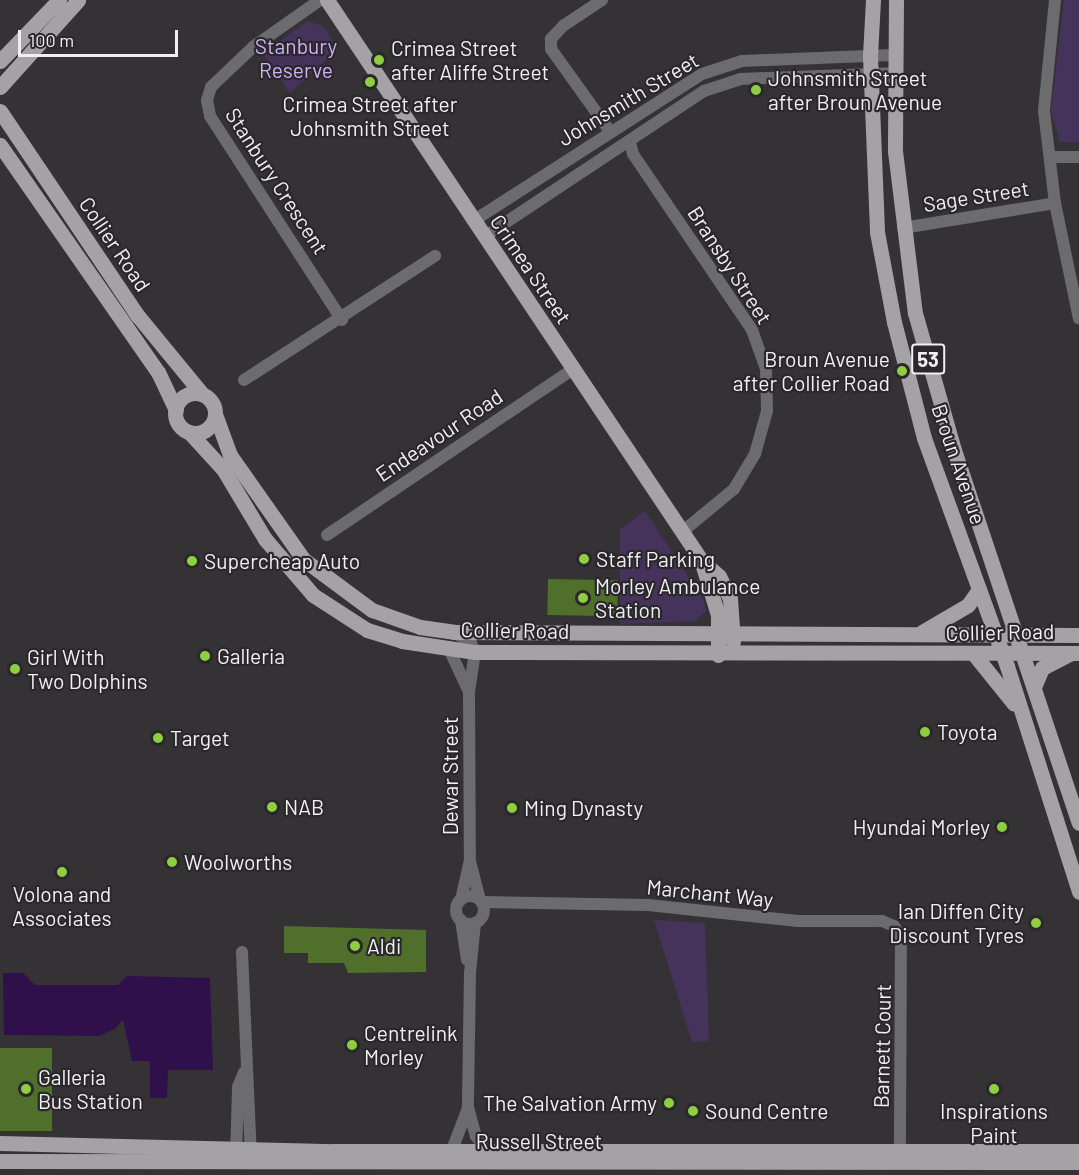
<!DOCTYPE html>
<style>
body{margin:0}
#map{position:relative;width:1079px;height:1175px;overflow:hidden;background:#343235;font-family:Barlow,sans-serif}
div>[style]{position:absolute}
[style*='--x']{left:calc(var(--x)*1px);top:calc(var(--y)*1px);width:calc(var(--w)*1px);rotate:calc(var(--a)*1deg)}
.green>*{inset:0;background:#46335c}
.water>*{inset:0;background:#30104b}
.building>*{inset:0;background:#4f6f2a;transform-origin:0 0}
.minor>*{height:12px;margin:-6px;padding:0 6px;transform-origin:6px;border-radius:6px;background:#6c6b6d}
.minor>.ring{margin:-6px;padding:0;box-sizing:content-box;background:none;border:12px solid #6c6b6d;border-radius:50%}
.major>*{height:15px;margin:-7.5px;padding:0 7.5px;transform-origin:7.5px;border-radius:7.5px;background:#a4a2a5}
.major>.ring{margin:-7.5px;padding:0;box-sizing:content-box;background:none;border:15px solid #a4a2a5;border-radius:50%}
.dots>*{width:16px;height:16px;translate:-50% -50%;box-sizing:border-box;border:3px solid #2a282b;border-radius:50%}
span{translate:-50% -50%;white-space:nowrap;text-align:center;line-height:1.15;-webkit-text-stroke:4.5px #2a282b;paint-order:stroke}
.shield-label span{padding:2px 4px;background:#2a282b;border:2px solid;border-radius:4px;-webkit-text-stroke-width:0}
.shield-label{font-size:20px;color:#f0eff1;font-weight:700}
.park-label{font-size:21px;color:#cfaff8}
.poi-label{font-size:21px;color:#f0eff1}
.left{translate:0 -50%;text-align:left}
.right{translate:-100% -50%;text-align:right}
.street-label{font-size:21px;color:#f0eff1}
.scale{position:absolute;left:18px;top:30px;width:160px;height:27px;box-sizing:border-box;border:3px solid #f0eff1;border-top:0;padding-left:8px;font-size:18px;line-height:21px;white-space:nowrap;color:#f0eff1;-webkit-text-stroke:4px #2a282b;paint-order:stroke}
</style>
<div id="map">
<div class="green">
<div style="clip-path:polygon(1064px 0,1079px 0,1079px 142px,1060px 142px,1051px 111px)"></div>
<div style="clip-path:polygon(308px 21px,323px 26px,338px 49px,290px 93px,263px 53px)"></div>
<div style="clip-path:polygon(645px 511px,704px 601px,706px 611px,695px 621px,620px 624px,620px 529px)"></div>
<div style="clip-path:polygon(654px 920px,705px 923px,709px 1041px,692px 1042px)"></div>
</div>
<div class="water">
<div style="clip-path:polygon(3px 973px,23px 973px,35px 985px,118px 985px,127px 976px,210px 978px,213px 1070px,168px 1070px,167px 1098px,150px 1098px,150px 1061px,132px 1061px,123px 1019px,116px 1028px,99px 1036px,4px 1035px)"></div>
</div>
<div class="building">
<div style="left:548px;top:579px;width:70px;height:36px;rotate:1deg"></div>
<div style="clip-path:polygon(284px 926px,426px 930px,426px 972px,348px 973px,344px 963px,308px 963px,308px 953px,284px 953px)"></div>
<div style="left:0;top:1048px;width:52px;height:83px"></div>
</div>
<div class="minor">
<div style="--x:320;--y:0;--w:82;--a:145"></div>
<div style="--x:253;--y:47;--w:58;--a:136.4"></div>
<div style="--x:211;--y:87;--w:14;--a:107"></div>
<div style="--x:207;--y:100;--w:16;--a:79"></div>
<div style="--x:210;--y:116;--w:243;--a:57.1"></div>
<div style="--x:602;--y:0;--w:47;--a:146.3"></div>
<div style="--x:563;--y:26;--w:18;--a:133"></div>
<div style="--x:551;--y:39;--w:10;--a:90"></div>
<div style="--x:551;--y:49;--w:100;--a:54.4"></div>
<div style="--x:1055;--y:0;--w:112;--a:95.7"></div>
<div style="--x:1044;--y:111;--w:93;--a:83.2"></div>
<div style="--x:1055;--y:203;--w:118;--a:78.3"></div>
<div style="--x:630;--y:142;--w:12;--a:76"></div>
<div style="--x:633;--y:154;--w:212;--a:55.9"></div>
<div style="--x:752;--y:330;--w:41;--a:70.3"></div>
<div style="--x:766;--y:369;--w:42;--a:88.6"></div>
<div style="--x:767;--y:411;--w:45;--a:105.6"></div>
<div style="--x:755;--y:454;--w:41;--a:121"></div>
<div style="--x:734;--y:489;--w:67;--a:140.4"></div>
<div style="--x:1051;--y:157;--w:28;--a:0"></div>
<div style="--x:473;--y:221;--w:272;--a:-32.7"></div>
<div style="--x:702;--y:74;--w:42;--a:-18"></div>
<div style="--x:742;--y:61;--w:150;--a:-2.3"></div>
<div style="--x:903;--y:228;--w:154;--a:-9.3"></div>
<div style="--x:484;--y:237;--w:264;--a:-33.6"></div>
<div style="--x:704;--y:91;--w:38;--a:-18"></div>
<div style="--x:740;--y:79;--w:153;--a:-2.2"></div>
<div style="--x:244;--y:380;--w:228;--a:-33"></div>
<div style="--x:327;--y:535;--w:297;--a:-34"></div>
<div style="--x:454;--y:632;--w:20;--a:33"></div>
<div style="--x:471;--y:643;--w:10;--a:66"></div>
<div style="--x:475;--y:652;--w:40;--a:98.5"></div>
<div style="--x:469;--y:692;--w:168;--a:89.7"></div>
<div style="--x:470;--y:860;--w:41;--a:102.7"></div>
<div style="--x:450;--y:651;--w:45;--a:65.1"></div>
<div style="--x:470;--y:861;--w:40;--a:75.6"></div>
<div class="ring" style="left:456px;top:896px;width:16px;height:16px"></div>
<div style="--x:482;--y:902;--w:166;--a:1"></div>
<div style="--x:648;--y:905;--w:151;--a:6.1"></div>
<div style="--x:798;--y:921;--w:84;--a:0"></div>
<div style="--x:882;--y:921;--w:13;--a:23"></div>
<div style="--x:894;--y:926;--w:13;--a:58"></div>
<div style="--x:901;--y:937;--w:221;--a:90.3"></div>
<div style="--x:461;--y:920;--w:40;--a:81.5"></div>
<div style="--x:475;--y:923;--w:50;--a:95.7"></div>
<div style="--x:470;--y:973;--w:134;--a:90.9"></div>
<div style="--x:468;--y:1107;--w:30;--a:75"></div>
<div style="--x:476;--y:1136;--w:18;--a:52"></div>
<div style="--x:242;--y:952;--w:205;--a:87.5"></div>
<div style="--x:452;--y:1150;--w:45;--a:-69.1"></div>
<div style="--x:236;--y:1156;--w:69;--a:-88.3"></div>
<div style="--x:238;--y:1087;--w:16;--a:-68"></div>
</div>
<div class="major">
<div style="--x:327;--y:0;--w:673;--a:56.26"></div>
<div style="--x:701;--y:560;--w:58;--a:72.8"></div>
<div style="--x:718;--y:615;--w:40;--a:90"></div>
<div style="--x:873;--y:0;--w:56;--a:93.1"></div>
<div style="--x:870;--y:56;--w:176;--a:87.7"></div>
<div style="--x:877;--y:232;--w:92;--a:79.3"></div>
<div style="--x:894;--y:322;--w:120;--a:75.5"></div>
<div style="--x:924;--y:438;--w:243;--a:70"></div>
<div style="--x:1007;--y:666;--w:237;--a:72.3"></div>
<div style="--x:896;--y:0;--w:151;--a:90.4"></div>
<div style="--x:895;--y:151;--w:163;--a:83"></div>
<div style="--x:915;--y:313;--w:142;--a:74.1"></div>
<div style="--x:954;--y:450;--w:393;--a:71.5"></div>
<div style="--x:0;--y:61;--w:85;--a:-46"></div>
<div style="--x:0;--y:87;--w:117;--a:-48.1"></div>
<div style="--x:0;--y:111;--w:247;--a:56.1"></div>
<div style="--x:138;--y:316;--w:101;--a:50.6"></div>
<div style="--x:0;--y:145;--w:277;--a:55.2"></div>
<div style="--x:158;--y:372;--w:42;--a:64.7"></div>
<div class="ring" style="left:175px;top:393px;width:25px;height:25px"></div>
<div style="--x:215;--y:414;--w:44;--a:69.9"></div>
<div style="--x:230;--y:455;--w:127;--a:54.9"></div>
<div style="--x:303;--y:559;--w:86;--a:36.5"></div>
<div style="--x:372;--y:610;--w:51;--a:19.5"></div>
<div style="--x:420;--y:627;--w:34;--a:8"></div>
<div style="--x:454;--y:632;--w:625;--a:0.28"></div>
<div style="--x:189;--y:432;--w:50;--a:47.4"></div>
<div style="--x:223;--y:469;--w:82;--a:59"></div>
<div style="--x:265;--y:539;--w:74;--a:49.4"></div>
<div style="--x:313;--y:595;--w:64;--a:32.9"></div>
<div style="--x:367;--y:630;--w:37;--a:17"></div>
<div style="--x:402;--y:641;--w:74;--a:8.6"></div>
<div style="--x:475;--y:652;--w:604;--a:0.09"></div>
<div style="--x:701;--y:560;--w:24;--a:42"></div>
<div style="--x:719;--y:576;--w:25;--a:64"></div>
<div style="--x:730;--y:599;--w:43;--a:86"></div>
<div style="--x:922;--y:632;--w:53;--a:-30.4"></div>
<div style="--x:968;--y:605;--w:19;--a:-55"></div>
<div style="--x:973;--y:653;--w:65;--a:51.2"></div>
<div style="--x:1034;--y:687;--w:21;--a:-67"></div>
<div style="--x:1042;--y:668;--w:31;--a:-27"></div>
<div style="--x:0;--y:1143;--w:334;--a:1.4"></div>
<div style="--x:334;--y:1151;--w:745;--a:0"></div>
<div style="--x:0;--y:1161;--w:1079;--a:0.05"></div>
</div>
<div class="dots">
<div style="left:379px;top:60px;background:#8fcd41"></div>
<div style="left:370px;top:82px;background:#8fcd41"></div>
<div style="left:756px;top:90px;background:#8fcd41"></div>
<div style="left:902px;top:371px;background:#8fcd41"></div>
<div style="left:584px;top:559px;background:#8fcd41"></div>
<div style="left:192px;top:561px;background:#8fcd41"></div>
<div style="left:583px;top:598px;background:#8fcd41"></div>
<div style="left:205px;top:656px;background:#8fcd41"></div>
<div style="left:15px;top:669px;background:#8fcd41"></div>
<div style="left:925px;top:732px;background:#8fcd41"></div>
<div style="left:158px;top:738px;background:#8fcd41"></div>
<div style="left:272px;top:807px;background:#8fcd41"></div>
<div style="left:512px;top:808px;background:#8fcd41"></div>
<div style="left:1002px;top:827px;background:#8fcd41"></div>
<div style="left:172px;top:862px;background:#8fcd41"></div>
<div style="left:62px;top:872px;background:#8fcd41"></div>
<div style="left:1036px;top:923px;background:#8fcd41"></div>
<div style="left:355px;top:946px;background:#8fcd41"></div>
<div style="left:352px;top:1045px;background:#8fcd41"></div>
<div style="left:26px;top:1089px;background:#8fcd41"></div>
<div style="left:994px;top:1089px;background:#8fcd41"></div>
<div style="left:669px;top:1103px;background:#8fcd41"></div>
<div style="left:693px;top:1111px;background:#8fcd41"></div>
</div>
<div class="shield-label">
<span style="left:928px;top:359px">53</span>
</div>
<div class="park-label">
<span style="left:296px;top:58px">Stanbury<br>Reserve</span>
</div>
<div class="poi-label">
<span class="left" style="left:391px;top:60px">Crimea Street<br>after Aliffe Street</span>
<span class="left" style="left:768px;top:90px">Johnsmith Street<br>after Broun Avenue</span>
<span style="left:370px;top:116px">Crimea Street after<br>Johnsmith Street</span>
<span class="right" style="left:890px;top:371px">Broun Avenue<br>after Collier Road</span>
<span class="left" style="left:596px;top:559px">Staff Parking</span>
<span class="left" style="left:204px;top:561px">Supercheap Auto</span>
<span class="left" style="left:595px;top:598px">Morley Ambulance<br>Station</span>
<span class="left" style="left:217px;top:656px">Galleria</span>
<span class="left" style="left:27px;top:669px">Girl With<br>Two Dolphins</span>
<span class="left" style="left:937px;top:732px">Toyota</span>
<span class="left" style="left:170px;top:738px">Target</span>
<span class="left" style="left:284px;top:807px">NAB</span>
<span class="left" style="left:524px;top:808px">Ming Dynasty</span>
<span class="right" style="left:990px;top:827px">Hyundai Morley</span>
<span class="left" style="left:184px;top:862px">Woolworths</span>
<span style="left:62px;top:906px">Volona and<br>Associates</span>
<span class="right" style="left:1024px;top:923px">Ian Diffen City<br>Discount Tyres</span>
<span class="left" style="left:367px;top:946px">Aldi</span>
<span class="left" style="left:364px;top:1045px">Centrelink<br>Morley</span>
<span class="left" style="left:38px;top:1089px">Galleria<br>Bus Station</span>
<span class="right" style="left:657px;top:1103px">The Salvation Army</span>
<span class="left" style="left:705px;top:1111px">Sound Centre</span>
<span style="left:994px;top:1123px">Inspirations<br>Paint</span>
</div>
<div class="street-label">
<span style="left:628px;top:99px;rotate:-31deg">Johnsmith Street</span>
<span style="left:277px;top:181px;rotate:57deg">Stanbury Crescent</span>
<span style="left:976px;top:196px;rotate:-9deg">Sage Street</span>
<span style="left:115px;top:244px;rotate:56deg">Collier Road</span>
<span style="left:730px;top:265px;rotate:57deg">Bransby Street</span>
<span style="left:531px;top:269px;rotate:56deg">Crimea Street</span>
<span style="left:439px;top:435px;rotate:-34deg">Endeavour Road</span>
<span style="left:959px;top:464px;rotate:71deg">Broun Avenue</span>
<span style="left:515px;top:630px;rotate:1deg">Collier Road</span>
<span style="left:1000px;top:632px;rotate:-1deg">Collier Road</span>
<span style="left:450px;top:776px;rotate:-90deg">Dewar Street</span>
<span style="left:710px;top:893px;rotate:6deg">Marchant Way</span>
<span style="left:882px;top:1046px;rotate:-89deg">Barnett Court</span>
<span style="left:539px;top:1141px">Russell Street</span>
</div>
<div class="scale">100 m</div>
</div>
